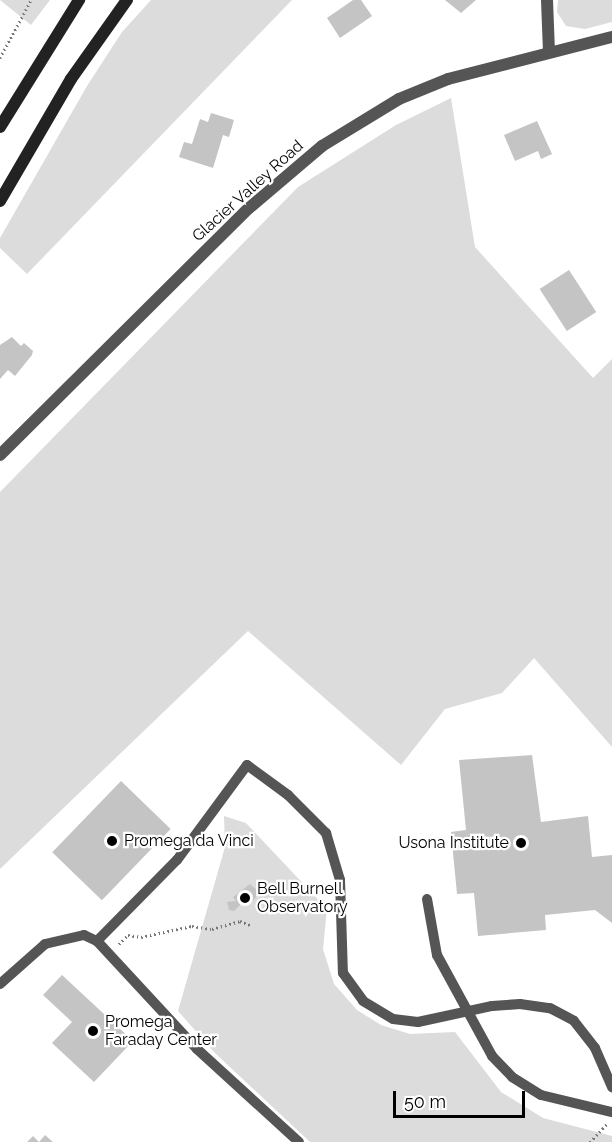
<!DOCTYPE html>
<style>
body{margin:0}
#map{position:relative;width:612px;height:1142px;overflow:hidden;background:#fff;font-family:Raleway,sans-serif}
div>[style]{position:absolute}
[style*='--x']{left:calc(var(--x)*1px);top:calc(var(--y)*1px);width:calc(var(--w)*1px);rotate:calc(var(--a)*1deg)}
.green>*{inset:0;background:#dcdcdc}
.building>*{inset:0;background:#c4c4c4;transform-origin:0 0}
.path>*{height:3px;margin-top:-1.5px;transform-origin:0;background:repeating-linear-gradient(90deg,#777 0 1.5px,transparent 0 4.5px)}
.service>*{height:10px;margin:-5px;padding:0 5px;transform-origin:5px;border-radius:5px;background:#555}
.minor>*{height:12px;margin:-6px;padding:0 6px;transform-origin:6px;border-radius:6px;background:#555}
.secondary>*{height:12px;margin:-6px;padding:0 6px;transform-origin:6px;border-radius:6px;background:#222}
.dots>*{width:16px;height:16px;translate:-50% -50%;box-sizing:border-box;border:3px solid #fff;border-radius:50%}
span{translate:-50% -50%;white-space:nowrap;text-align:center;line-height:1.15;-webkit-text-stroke:4.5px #fff;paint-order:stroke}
.street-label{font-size:16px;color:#000}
.poi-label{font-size:16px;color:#000}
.left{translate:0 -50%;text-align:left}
.right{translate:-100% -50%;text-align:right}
.scale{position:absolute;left:393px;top:1091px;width:132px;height:27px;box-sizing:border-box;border:3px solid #000;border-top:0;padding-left:8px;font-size:18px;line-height:21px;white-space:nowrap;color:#000;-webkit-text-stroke:4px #fff;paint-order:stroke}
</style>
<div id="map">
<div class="green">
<div style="clip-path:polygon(0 0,50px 0,31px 25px)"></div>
<div style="clip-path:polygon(151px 0,292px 0,27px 274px,0 248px,0 238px,87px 86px,122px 32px)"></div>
<div style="clip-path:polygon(558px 0,612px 0,612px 22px,585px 29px,566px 26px,557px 12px)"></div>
<div style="clip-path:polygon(451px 98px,475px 247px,593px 378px,612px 359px,612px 747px,534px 658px,502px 693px,445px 709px,401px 765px,248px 631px,0 869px,0 492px,298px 187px,396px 125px)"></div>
<div style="clip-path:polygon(224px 816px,246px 823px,327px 909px,323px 949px,334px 984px,357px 1010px,381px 1025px,410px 1034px,455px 1032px,501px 1092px,543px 1118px,612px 1136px,612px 1142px,310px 1142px,215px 1053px,178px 1011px,225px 847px)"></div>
</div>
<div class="building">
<div style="clip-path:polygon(353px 0,361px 0,372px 16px,340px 38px,327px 18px)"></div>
<div style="clip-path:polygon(445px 0,476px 0,461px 13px)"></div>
<div style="clip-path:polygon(211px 113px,234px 120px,229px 137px,223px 135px,213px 168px,179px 157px,184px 142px,192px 144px,200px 119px,208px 122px)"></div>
<div style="clip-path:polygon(537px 121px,552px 154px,541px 159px,538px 151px,515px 161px,504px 135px)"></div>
<div style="left:569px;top:270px;width:50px;height:35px;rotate:57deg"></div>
<div style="clip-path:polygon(12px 337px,21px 346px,24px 343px,33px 351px,32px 355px,15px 376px,8px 370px,0 379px,0 345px)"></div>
<div style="clip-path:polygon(532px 755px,541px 822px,588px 816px,592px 857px,612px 855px,612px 923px,595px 910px,545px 915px,546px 930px,478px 936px,474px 893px,457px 894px,451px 832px,466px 830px,459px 760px)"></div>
<div style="left:121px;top:781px;width:69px;height:99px;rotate:44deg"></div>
<div style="clip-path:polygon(250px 884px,260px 893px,250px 904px,242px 903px,234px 911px,229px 910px,227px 902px,236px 901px,233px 897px)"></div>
<div style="clip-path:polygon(62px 975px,133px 1041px,94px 1082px,52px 1043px,72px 1022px,43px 995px)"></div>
<div style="clip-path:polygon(45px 1135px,53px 1142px,27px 1142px,33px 1136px,39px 1142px)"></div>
</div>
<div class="path">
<div style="--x:0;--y:58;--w:66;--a:-61.9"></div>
<div style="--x:119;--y:944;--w:13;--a:-45"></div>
<div style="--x:128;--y:935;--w:13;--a:9"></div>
<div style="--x:141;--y:937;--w:52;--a:-12.2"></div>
<div style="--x:192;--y:926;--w:20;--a:9"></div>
<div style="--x:212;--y:929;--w:29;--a:-16"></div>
<div style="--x:240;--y:921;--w:11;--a:22"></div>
<div style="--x:590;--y:1142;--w:25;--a:-47"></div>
</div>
<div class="service">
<div style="--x:427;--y:899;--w:57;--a:79.9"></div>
<div style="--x:437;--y:955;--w:115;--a:61.4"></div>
<div style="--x:492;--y:1056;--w:29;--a:46"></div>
<div style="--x:512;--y:1077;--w:34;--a:32"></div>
<div style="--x:541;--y:1095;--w:73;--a:13.5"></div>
<div style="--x:97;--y:941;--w:147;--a:47.2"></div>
<div style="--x:197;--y:1049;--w:138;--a:42.4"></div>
<div style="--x:0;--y:984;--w:60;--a:-41.6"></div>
<div style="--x:45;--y:944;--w:40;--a:-13"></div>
<div style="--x:84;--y:935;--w:14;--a:25"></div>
<div style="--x:97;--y:941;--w:114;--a:-45.4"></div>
<div style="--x:177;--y:860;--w:118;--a:-53.6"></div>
<div style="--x:247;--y:765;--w:51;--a:36.2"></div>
<div style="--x:288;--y:795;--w:54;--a:45"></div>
<div style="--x:326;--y:833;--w:49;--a:73.4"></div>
<div style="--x:340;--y:880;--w:93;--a:88.2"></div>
<div style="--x:343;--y:973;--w:34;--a:54"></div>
<div style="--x:363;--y:1001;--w:35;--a:31"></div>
<div style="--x:393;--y:1019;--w:25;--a:7"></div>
<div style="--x:418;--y:1022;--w:76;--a:-12.2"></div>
<div style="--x:492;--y:1006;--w:28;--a:-4"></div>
<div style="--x:520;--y:1004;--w:30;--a:8"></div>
<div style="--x:550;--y:1008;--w:27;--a:28"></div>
<div style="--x:574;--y:1021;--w:34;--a:52"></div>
<div style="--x:595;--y:1048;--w:43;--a:66.4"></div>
</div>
<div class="minor">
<div style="--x:547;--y:0;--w:52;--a:87.8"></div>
<div style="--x:0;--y:455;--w:351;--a:-44.8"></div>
<div style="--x:249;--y:208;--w:96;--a:-40.3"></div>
<div style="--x:322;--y:146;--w:90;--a:-31.4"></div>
<div style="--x:399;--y:99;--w:53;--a:-22.2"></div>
<div style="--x:448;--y:79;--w:169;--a:-14.4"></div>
</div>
<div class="secondary">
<div style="--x:0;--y:127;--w:150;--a:-58.1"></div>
<div style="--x:0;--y:201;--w:141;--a:-59.8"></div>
<div style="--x:71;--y:79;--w:97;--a:-54.7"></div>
</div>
<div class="dots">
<div style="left:112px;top:841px;background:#000"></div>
<div style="left:521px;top:843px;background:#000"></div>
<div style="left:245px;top:898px;background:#000"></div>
<div style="left:93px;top:1031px;background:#000"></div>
</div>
<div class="street-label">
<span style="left:248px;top:191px;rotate:-42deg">Glacier Valley Road</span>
</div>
<div class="poi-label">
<span class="left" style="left:124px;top:841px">Promega da Vinci</span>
<span class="right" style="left:509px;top:843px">Usona Institute</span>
<span class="left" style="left:257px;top:898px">Bell Burnell<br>Observatory</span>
<span class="left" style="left:105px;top:1031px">Promega<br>Faraday Center</span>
</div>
<div class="scale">50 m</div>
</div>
